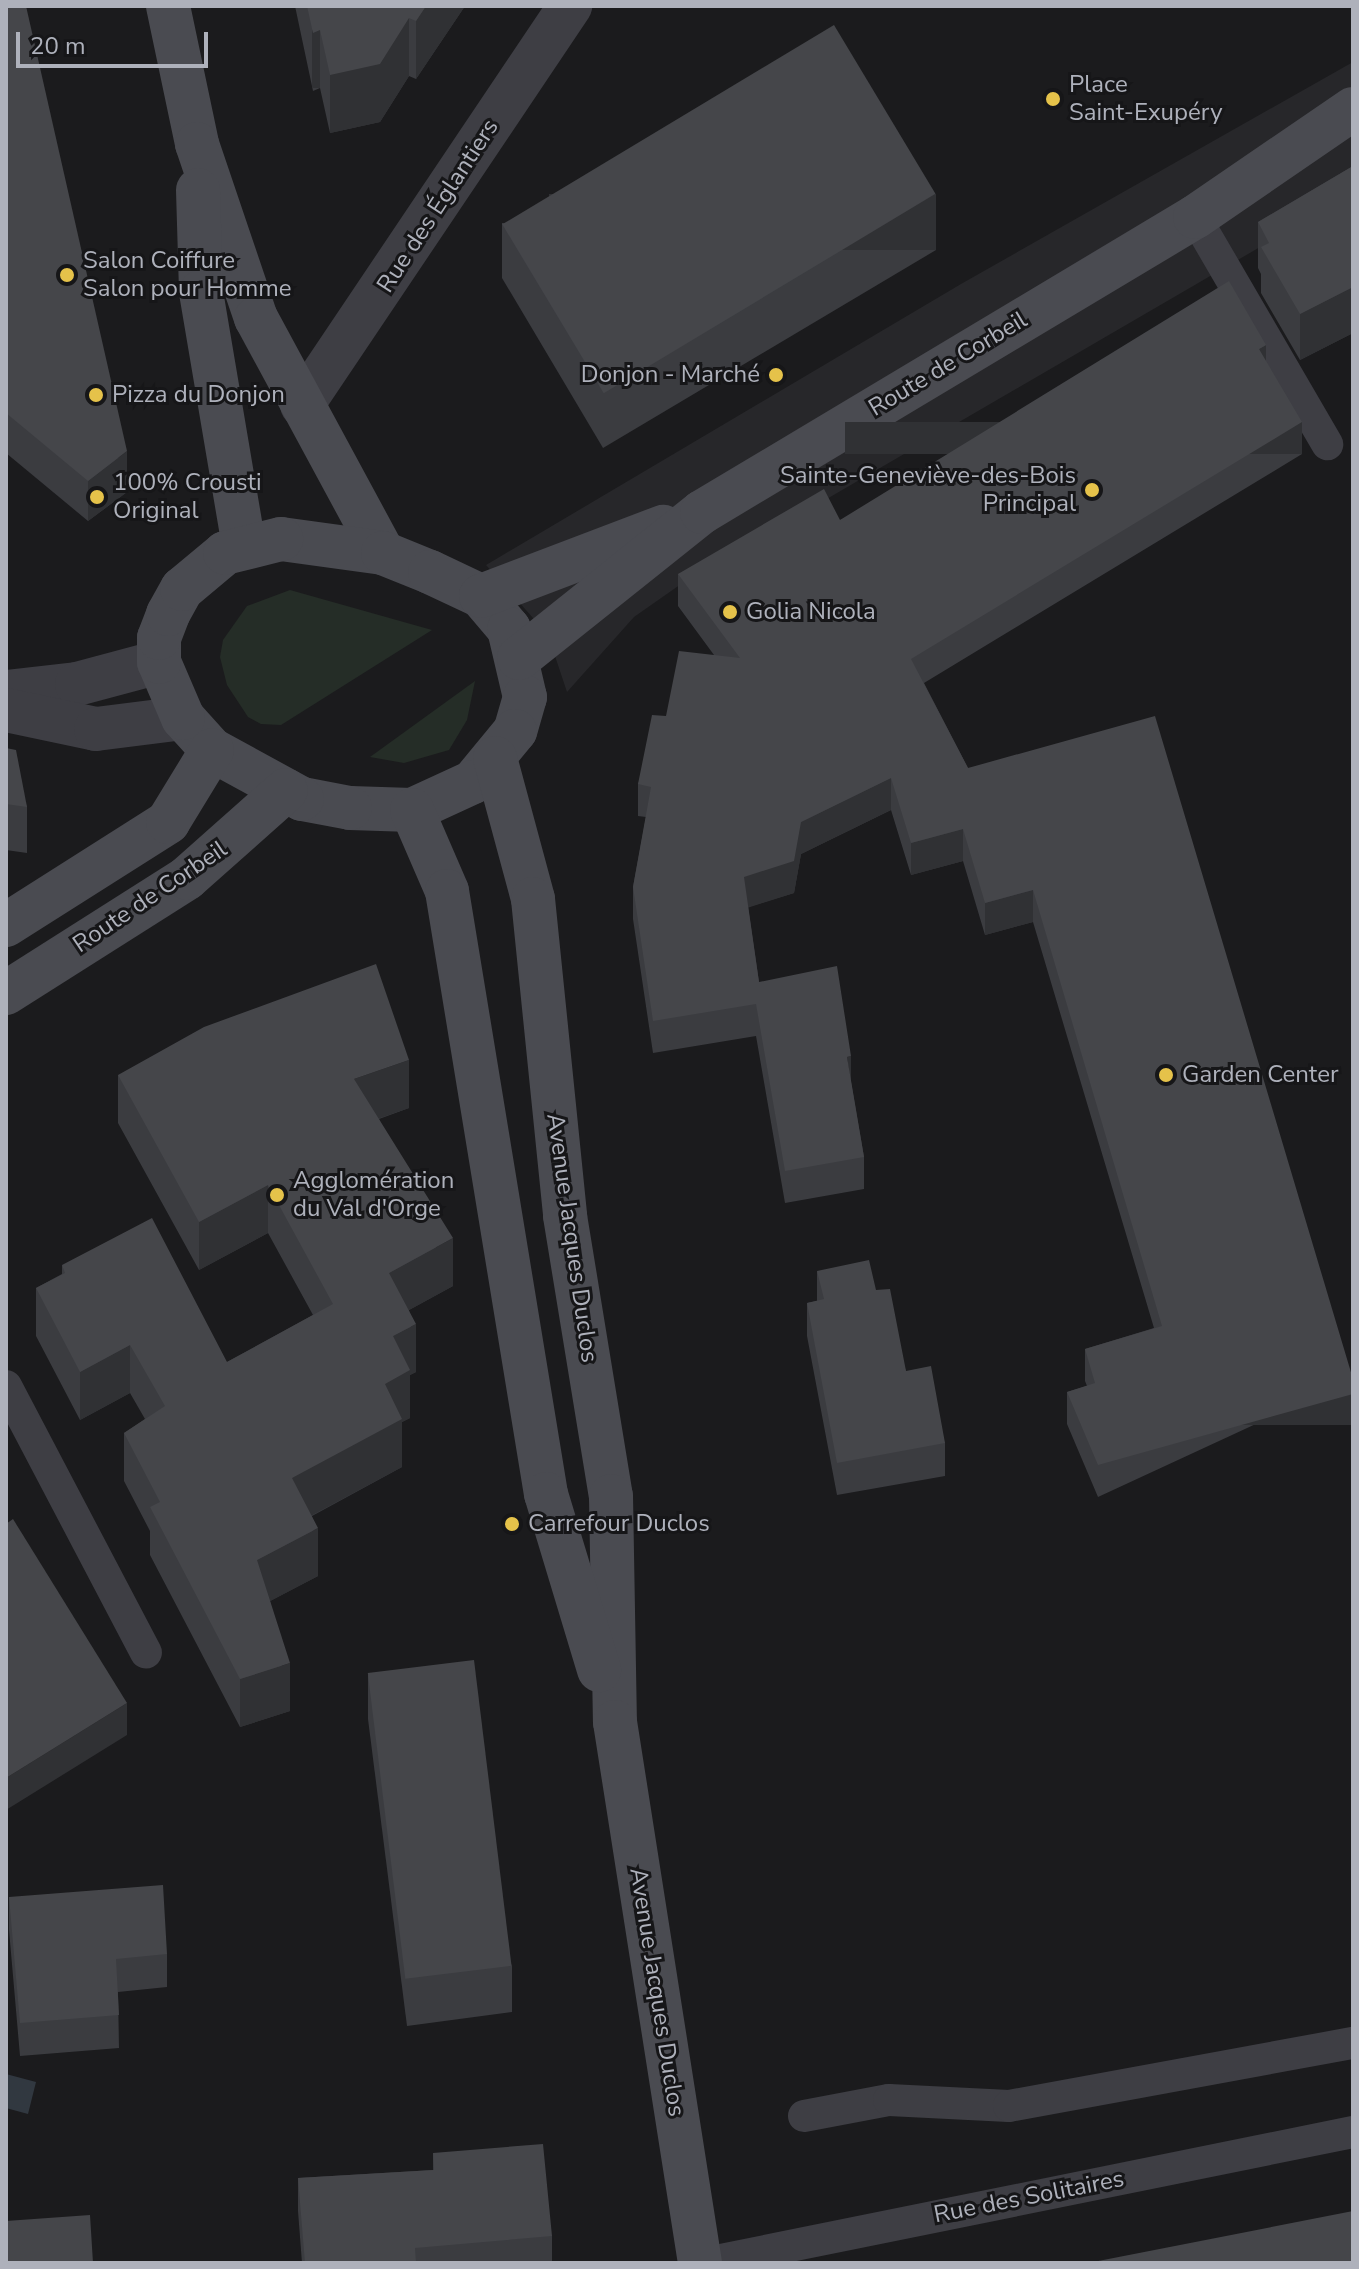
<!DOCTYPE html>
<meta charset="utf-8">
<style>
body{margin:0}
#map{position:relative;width:1359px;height:2269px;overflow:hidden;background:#1b1b1d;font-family:"Nunito Sans",sans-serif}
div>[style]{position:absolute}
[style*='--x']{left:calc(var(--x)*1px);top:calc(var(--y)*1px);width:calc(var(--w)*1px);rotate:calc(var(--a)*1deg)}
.built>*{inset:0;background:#27272a}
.green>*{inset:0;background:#252d27}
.water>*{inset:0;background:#313840}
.service>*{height:32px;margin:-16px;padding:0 16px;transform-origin:16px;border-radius:16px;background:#3e3e44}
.minor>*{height:44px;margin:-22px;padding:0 22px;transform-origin:22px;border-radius:22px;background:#3e3e44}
.secondary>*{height:44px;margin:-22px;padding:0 22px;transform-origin:22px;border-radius:22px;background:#4a4b51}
.wall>*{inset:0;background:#3b3c40}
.shaded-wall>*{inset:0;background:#303134;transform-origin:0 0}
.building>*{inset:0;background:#45464a;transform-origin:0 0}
.dots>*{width:22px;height:22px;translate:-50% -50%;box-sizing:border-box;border:4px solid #161618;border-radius:50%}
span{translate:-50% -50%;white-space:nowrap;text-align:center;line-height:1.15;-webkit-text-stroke:6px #161618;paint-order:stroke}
.poi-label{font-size:24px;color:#aeb1bb}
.left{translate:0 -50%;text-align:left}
.right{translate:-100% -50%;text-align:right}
.street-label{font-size:24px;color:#aeb1bb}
.frame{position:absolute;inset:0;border:8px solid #aeb1bb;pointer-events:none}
.scale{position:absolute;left:16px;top:32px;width:192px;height:36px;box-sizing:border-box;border:4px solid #aeb1bb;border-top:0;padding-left:10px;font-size:24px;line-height:28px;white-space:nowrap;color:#aeb1bb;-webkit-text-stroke:6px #161618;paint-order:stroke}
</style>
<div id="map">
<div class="built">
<div style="clip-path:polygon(1353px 62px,1353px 193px,684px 582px,634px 617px,567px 692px,553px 650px,533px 618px,486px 565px,961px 284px)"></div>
</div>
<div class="green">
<div style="clip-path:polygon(290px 590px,432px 630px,281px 725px,261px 724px,248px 717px,227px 685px,220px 657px,223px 640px,247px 606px)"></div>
<div style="clip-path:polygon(475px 681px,467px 720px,449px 750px,404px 763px,370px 757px)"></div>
</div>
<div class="water">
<div style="clip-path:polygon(6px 2074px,36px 2082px,28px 2114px,6px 2108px)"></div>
</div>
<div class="service">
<div style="--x:1195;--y:217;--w:263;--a:59.8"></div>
<div style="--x:6;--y:1386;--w:301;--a:62.3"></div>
<div style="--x:804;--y:2116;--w:86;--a:-10.7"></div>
<div style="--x:889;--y:2100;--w:120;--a:2.9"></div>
<div style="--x:1009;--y:2106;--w:350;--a:-10.4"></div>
<div style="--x:706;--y:2263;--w:660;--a:-11.45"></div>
</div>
<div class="minor">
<div style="--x:302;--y:405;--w:481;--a:-56.1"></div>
<div style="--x:6;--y:692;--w:71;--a:-6.4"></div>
<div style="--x:77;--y:684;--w:85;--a:-15"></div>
<div style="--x:6;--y:710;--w:92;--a:11.9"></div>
<div style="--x:96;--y:729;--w:88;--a:-7.2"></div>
</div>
<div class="secondary">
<div style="--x:168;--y:6;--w:141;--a:78.1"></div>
<div style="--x:197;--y:144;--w:184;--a:71.3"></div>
<div style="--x:256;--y:318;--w:267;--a:61.6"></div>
<div style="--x:198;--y:190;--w:102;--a:88.3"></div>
<div style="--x:201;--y:292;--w:257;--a:80.4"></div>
<div style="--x:281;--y:539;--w:103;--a:7.8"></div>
<div style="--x:383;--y:553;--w:51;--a:22"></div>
<div style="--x:430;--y:572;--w:56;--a:25.2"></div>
<div style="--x:481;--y:596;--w:43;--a:49.7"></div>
<div style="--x:509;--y:629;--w:70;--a:76.8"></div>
<div style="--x:525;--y:697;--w:35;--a:106"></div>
<div style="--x:515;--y:731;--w:66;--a:129.5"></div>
<div style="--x:473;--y:782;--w:67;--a:155.3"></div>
<div style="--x:412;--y:810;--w:62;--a:-178.2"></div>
<div style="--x:350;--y:808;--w:49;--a:-169.4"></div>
<div style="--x:302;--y:799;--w:102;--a:-151.4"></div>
<div style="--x:212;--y:750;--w:43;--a:-132.2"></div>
<div style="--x:183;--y:718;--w:61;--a:-113.2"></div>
<div style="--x:159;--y:662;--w:24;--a:-90"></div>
<div style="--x:159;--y:638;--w:26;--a:-69"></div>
<div style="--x:168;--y:614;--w:29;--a:-61"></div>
<div style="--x:182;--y:589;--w:56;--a:-39.9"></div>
<div style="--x:225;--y:553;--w:58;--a:-14"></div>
<div style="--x:481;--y:596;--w:195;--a:-20.8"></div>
<div style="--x:519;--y:658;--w:234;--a:-38.6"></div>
<div style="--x:702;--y:512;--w:575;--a:-30.9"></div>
<div style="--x:1195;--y:217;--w:191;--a:-34.4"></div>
<div style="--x:495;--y:758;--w:146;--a:74.9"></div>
<div style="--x:533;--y:899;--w:319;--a:84.2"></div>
<div style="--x:565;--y:1216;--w:284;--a:80.7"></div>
<div style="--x:611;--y:1496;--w:226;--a:89"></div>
<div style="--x:615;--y:1722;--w:548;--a:81.07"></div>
<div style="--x:412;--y:810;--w:88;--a:66.6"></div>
<div style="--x:447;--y:891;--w:611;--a:80.68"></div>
<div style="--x:546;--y:1494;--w:184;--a:73.2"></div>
<div style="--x:6;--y:925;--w:192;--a:-32.4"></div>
<div style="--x:168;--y:822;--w:84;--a:-58.6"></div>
<div style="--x:6;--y:993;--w:214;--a:-32.4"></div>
<div style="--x:187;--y:878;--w:132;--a:-41.6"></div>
</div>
<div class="wall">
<div style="clip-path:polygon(6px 6px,127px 492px,88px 521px,6px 453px)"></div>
<div style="clip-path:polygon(295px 6px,465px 6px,416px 79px,409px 76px,380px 122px,330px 133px,320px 88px,313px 91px)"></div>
<div style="clip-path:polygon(1353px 166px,1353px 333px,1300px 360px,1261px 293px,1261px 274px,1258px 268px,1258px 222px)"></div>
<div style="clip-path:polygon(502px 223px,936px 250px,603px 448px,502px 278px)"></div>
<div style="clip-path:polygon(1266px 362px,1302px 454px,924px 683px,968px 768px,1353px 1379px,1098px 1497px,1067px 1424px,1067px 1392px,1087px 1386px,1085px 1381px,1085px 1349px,1154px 1328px,1033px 922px,985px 935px,963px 861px,911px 875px,891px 810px,801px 854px,794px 893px,748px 907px,759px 982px,851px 1082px,864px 1157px,864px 1189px,785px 1203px,756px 1036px,653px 1053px,633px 919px,633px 887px,646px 817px,638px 816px,638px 784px,666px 716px,714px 655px,678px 606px,678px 574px,840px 520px)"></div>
<div style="clip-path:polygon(6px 748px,27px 807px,27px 853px,6px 850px)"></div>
<div style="clip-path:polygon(118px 1075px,409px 1108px,379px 1119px,453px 1286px,409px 1310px,416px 1372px,410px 1375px,410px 1418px,402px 1422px,402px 1467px,312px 1516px,318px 1576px,270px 1601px,290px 1711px,240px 1727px,150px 1555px,150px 1531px,124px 1481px,124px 1433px,145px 1419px,130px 1393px,80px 1420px,36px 1336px,36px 1288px,62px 1274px,62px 1265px,227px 1362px,313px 1315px,268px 1233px,199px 1270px,118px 1123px)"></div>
<div style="clip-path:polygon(817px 1271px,876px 1290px,906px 1371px,945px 1443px,945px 1476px,837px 1495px,807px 1336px,807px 1303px,817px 1301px)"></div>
<div style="clip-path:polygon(368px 1673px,512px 1966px,512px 2012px,407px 2026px,368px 1719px)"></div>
<div style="clip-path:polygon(9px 1897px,167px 1954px,167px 1987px,118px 1992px,119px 2048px,20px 2056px,9px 1930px)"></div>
<div style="clip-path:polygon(433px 2153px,552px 2236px,552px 2263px,302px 2263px,298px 2211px,298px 2178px,433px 2170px)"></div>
</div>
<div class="shaded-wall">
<div style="clip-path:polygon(426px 6px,465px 6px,416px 79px,416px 21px)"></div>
<div style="clip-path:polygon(409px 18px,409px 76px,380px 122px,330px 133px,330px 75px)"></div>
<div style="left:320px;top:30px;width:58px;height:8px;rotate:90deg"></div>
<div style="left:936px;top:194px;width:56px;height:387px;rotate:90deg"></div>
<div style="clip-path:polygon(1353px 287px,1353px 333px,1300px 360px,1300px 314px)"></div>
<div style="clip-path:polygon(1266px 345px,1266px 377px,1259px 349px)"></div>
<div style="left:1302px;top:422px;width:32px;height:457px;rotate:90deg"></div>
<div style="clip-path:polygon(127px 451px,127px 492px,88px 521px,88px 481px)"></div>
<div style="clip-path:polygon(891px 778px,891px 810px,801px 854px,794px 893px,744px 909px,744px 877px,801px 822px)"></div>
<div style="clip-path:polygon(963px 829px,963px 861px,911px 875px,911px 843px)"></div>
<div style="clip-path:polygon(1033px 890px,1033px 922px,985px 935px,985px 903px)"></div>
<div style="clip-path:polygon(851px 1056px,851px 1088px,847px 1057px)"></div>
<div style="clip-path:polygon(409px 1060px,409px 1108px,354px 1127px,354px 1079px)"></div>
<div style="clip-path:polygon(268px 1185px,268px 1233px,199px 1270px,199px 1222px)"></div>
<div style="clip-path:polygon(453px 1238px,453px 1286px,389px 1321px,389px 1273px)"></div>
<div style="clip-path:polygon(416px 1324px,416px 1372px,410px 1375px,410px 1418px,402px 1422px,402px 1467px,292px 1526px,292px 1478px,385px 1384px,393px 1336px)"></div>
<div style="clip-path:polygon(130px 1345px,130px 1393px,80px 1420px,80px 1372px)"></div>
<div style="left:1353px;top:1394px;width:31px;height:265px;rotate:90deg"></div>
<div style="clip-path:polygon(318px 1528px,318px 1576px,257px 1608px,257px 1560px)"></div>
<div style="clip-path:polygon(290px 1663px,290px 1711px,240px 1727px,240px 1679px)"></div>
<div style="clip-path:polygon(127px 1703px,127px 1735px,6px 1810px,6px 1778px)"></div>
</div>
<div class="building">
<div style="clip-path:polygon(6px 6px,26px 6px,127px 451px,88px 481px,6px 413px)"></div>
<div style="clip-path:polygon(307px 6px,426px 6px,416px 21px,409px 18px,380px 64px,330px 75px,320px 30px,313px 33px)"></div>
<div style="left:834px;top:25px;width:197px;height:387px;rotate:59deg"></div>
<div style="clip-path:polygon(1353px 166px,1353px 287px,1300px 314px,1261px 247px,1269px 243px,1258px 222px)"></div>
<div style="clip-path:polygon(1229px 281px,1266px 345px,1259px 349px,1302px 422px,911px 659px,968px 768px,1155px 716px,1353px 1379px,1353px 1394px,1098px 1465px,1067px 1392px,1095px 1383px,1085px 1349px,1162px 1326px,1033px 890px,985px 903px,963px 829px,911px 843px,891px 778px,801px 822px,794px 861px,744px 877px,759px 982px,837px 966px,851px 1056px,847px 1057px,864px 1157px,785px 1171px,756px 1004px,653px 1021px,633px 887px,651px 787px,638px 784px,652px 715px,666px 716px,679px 651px,740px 658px,678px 574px,824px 489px,840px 520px)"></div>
<div style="clip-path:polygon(6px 748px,16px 750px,27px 807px,6px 804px)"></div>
<div style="clip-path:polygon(376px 964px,409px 1060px,354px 1079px,453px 1238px,389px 1273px,416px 1324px,393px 1336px,410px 1370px,385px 1384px,402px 1419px,292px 1478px,318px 1528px,257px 1560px,290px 1663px,240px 1679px,150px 1507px,160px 1502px,124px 1433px,165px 1406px,130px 1345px,80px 1372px,36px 1288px,65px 1273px,62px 1265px,152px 1218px,227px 1362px,333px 1304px,268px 1185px,199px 1222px,118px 1075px,204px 1027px)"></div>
<div style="clip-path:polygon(869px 1260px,876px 1290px,890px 1289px,906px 1371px,931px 1366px,945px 1443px,837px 1463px,807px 1303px,824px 1299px,817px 1271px)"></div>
<div style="clip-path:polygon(13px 1519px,127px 1703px,6px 1778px,6px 1524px)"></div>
<div style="left:474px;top:1660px;width:308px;height:107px;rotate:83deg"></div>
<div style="clip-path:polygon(163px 1885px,167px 1954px,116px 1959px,119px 2015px,20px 2023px,9px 1897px)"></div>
<div style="clip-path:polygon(543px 2144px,552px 2236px,415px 2248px,416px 2263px,305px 2263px,298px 2178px,434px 2170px,433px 2153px)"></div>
<div style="clip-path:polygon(1353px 2211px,1353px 2263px,1088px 2263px)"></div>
<div style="clip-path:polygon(90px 2215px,93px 2263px,6px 2263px,6px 2221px)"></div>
</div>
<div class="dots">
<div style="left:1053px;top:99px;background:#e5c24a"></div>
<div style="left:67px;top:275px;background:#e5c24a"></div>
<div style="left:776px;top:375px;background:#e5c24a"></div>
<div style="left:96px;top:395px;background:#e5c24a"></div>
<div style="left:1092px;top:490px;background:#e5c24a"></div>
<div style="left:97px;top:497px;background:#e5c24a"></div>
<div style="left:730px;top:612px;background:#e5c24a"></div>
<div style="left:1166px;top:1075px;background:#e5c24a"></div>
<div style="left:277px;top:1195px;background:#e5c24a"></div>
<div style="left:512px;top:1524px;background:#e5c24a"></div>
</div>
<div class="poi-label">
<span class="left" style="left:1069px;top:99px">Place<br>Saint-Exupéry</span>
<span class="left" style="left:83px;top:275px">Salon Coiffure<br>Salon pour Homme</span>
<span class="right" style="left:760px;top:375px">Donjon - Marché</span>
<span class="left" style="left:112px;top:395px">Pizza du Donjon</span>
<span class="right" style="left:1076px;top:490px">Sainte-Geneviève-des-Bois<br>Principal</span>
<span class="left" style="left:113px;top:497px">100% Crousti<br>Original</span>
<span class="left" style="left:746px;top:612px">Golia Nicola</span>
<span class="left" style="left:1182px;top:1075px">Garden Center</span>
<span class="left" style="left:293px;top:1195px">Agglomération<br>du Val d'Orge</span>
<span class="left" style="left:528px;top:1524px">Carrefour Duclos</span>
</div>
<div class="street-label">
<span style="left:438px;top:206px;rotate:-57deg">Rue des Églantiers</span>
<span style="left:948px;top:364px;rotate:-31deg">Route de Corbeil</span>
<span style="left:150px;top:897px;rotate:-34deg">Route de Corbeil</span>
<span style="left:572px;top:1238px;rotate:82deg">Avenue Jacques Duclos</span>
<span style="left:657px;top:1992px;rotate:81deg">Avenue Jacques Duclos</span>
<span style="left:1029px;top:2197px;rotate:-11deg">Rue des Solitaires</span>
</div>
<div class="frame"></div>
<div class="scale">20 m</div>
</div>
